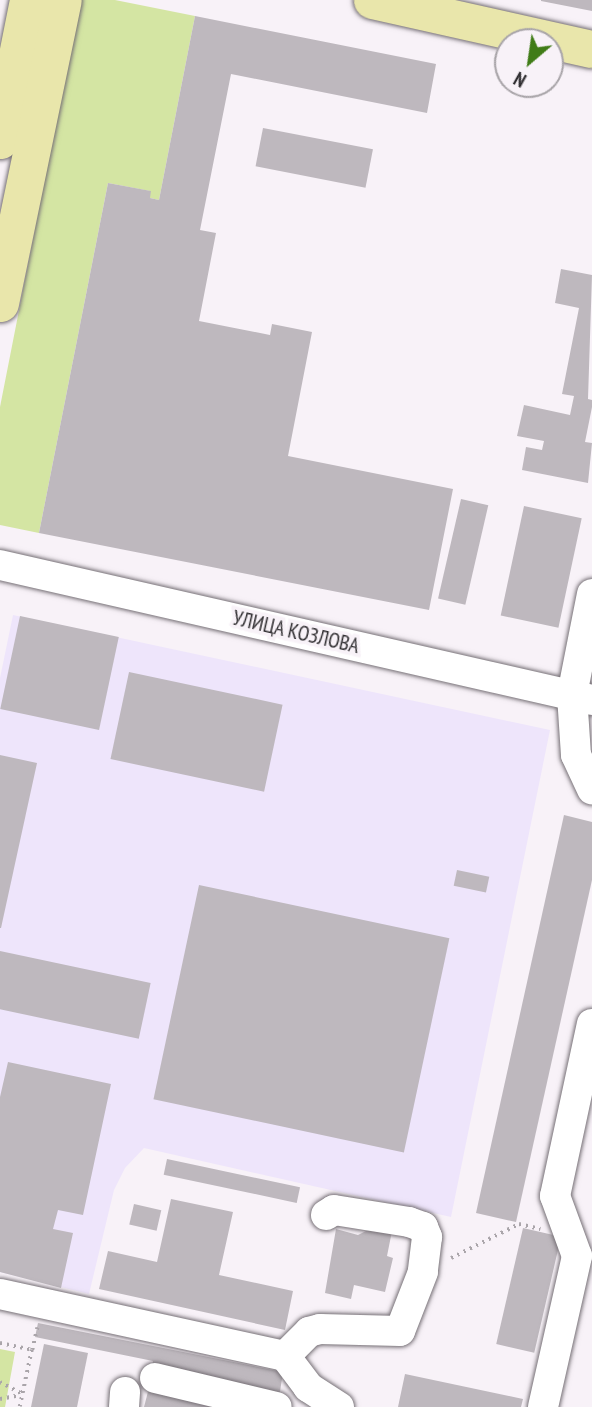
<!DOCTYPE html>
<meta charset="utf-8">
<style>
body{margin:0}
#map{position:relative;width:592px;height:1407px;overflow:hidden;background:#f8f2f8;font-family:"PT Sans Narrow",sans-serif}
div>[style]{position:absolute}
[style*='--x']{left:calc(var(--x)*1px);top:calc(var(--y)*1px);width:calc(var(--w)*1px);rotate:calc(var(--a)*1deg)}
.education>*{inset:0;background:#eee5fb}
.green>*{inset:0;background:#d4e5a3}
.building>*{inset:0;background:#beb8be;transform-origin:0 0}
.path>*{height:3.5px;margin-top:-1.75px;transform-origin:0;background:repeating-linear-gradient(90deg,#aaa5aa 0 2px,transparent 0 7px)}
.roads{filter:drop-shadow(0 0 2px #767076) drop-shadow(0 0 2px #767076)}
.minor>*{height:30px;margin:-15px;padding:0 15px;transform-origin:15px;border-radius:15px;background:#fff}
.major>*{height:37px;margin:-18.5px;padding:0 18.5px;transform-origin:18.5px;border-radius:18.5px;background:#e9e6ab}
span{translate:-50% -50%;white-space:nowrap;text-align:center;line-height:1.15;-webkit-text-stroke:7px #f8f2f8;paint-order:stroke}
.street-label{font-size:21px;color:#302e31}
.north{position:absolute;left:494px;top:28px;width:70px;height:70px;box-sizing:border-box;background:#f8f2f8;border:2px solid #a8a4a8;border-radius:50%;rotate:209deg;font-size:19px;font-weight:700;line-height:28px;text-align:center;color:#302e31}
.north::after{content:'';display:block;margin:auto;width:24px;height:32px;background:#407c17;clip-path:polygon(50% 0,100% 100%,50% 72%,0 100%)}
</style>
<div id="map">
<div class="education">
<div style="clip-path:polygon(13px 615px,550px 730px,451px 1217px,144px 1148px,125px 1168px,114px 1190px,89px 1294px,0 1272px,0 678px)"></div>
</div>
<div class="green">
<div style="clip-path:polygon(80px 0,115px 0,195px 16px,159px 200px,150px 198px,150px 191px,108px 183px,39px 533px,0 525px,0 407px)"></div>
<div style="clip-path:polygon(0 1349px,15px 1352px,5px 1407px,0 1407px)"></div>
</div>
<div class="building">
<div style="clip-path:polygon(541px 0,592px 0,592px 11px,541px 1px)"></div>
<div style="clip-path:polygon(195px 16px,436px 64px,427px 113px,231px 74px,200px 230px,216px 233px,199px 321px,270px 335px,272px 324px,312px 332px,288px 456px,453px 489px,429px 610px,39px 533px,108px 183px,151px 191px,150px 198px,159px 200px)"></div>
<div style="left:263px;top:128px;width:112px;height:39px;rotate:11deg"></div>
<div style="clip-path:polygon(561px 269px,592px 275px,588px 399px,592px 400px,592px 407px,585px 442px,592px 443px,588px 483px,522px 470px,526px 447px,542px 450px,544px 441px,517px 436px,524px 405px,570px 415px,574px 396px,562px 394px,579px 308px,555px 303px)"></div>
<div style="left:461px;top:499px;width:28px;height:102px;rotate:13deg"></div>
<div style="left:524px;top:506px;width:59px;height:112px;rotate:12deg"></div>
<div style="left:20px;top:616px;width:101px;height:95px;rotate:12deg"></div>
<div style="left:129px;top:672px;width:157px;height:89px;rotate:12deg"></div>
<div style="clip-path:polygon(0 755px,37px 763px,1px 928px,0 928px)"></div>
<div style="clip-path:polygon(564px 815px,592px 822px,592px 880px,516px 1222px,476px 1213px)"></div>
<div style="left:457px;top:870px;width:33px;height:16px;rotate:12deg"></div>
<div style="left:199px;top:885px;width:256px;height:219px;rotate:12deg"></div>
<div style="left:0;top:951px;width:154px;height:57px;rotate:12deg"></div>
<div style="clip-path:polygon(8px 1062px,111px 1084px,83px 1215px,58px 1210px,53px 1229px,73px 1233px,61px 1288px,0 1272px,0 1097px)"></div>
<div style="left:167px;top:1159px;width:136px;height:16px;rotate:12deg"></div>
<div style="clip-path:polygon(171px 1199px,233px 1212px,219px 1275px,293px 1291px,285px 1330px,99px 1289px,108px 1251px,157px 1262px)"></div>
<div style="left:134px;top:1204px;width:28px;height:21px;rotate:13deg"></div>
<div style="clip-path:polygon(374px 1227px,392px 1231px,387px 1256px,393px 1258px,385px 1292px,354px 1285px,351px 1299px,325px 1293px,336px 1229px,358px 1235px)"></div>
<div style="left:523px;top:1228px;width:39px;height:119px;rotate:13deg"></div>
<div style="clip-path:polygon(38px 1323px,283px 1372px,279px 1398px,151px 1372px,153px 1361px,35px 1337px)"></div>
<div style="clip-path:polygon(44px 1344px,88px 1353px,77px 1407px,31px 1407px)"></div>
<div style="clip-path:polygon(405px 1374px,523px 1399px,521px 1407px,398px 1407px)"></div>
<div style="clip-path:polygon(150px 1384px,241px 1407px,144px 1407px)"></div>
</div>
<div class="path">
<div style="--x:451;--y:1258;--w:76;--a:-26.6"></div>
<div style="--x:519;--y:1224;--w:22;--a:13"></div>
<div style="--x:0;--y:1343;--w:33;--a:12"></div>
<div style="--x:32;--y:1350;--w:58;--a:101.9"></div>
<div style="--x:32;--y:1350;--w:23;--a:-77"></div>
<div style="--x:0;--y:1382;--w:26;--a:28"></div>
<div style="--x:0;--y:1399;--w:21;--a:-11"></div>
</div>
<div class="roads">
<div class="minor">
<div style="--x:0;--y:565;--w:607;--a:12.85"></div>
<div style="--x:592;--y:594;--w:103;--a:101.2"></div>
<div style="--x:572;--y:695;--w:60;--a:86.2"></div>
<div style="--x:576;--y:755;--w:38;--a:65"></div>
<div style="--x:326;--y:1215;--w:9;--a:-32"></div>
<div style="--x:334;--y:1210;--w:76;--a:9.1"></div>
<div style="--x:409;--y:1222;--w:15;--a:20"></div>
<div style="--x:423;--y:1227;--w:11;--a:68"></div>
<div style="--x:427;--y:1237;--w:35;--a:97"></div>
<div style="--x:423;--y:1272;--w:63;--a:111.3"></div>
<div style="--x:400;--y:1331;--w:80;--a:-178.6"></div>
<div style="--x:320;--y:1329;--w:11;--a:165"></div>
<div style="--x:309;--y:1332;--w:34;--a:135"></div>
<div style="--x:285;--y:1356;--w:39;--a:53"></div>
<div style="--x:308;--y:1387;--w:37;--a:33"></div>
<div style="--x:0;--y:1294;--w:292;--a:12.3"></div>
<div style="--x:155;--y:1378;--w:125;--a:13.4"></div>
<div style="--x:124;--y:1407;--w:15;--a:-86"></div>
<div style="--x:543;--y:1407;--w:155;--a:-77.3"></div>
<div style="--x:577;--y:1256;--w:64;--a:-110.1"></div>
<div style="--x:555;--y:1196;--w:176;--a:-77.9"></div>
</div>
<div class="major">
<div style="--x:372;--y:0;--w:225;--a:12.6"></div>
<div style="--x:0;--y:140;--w:143;--a:-78.7"></div>
<div style="--x:0;--y:303;--w:309;--a:-78.3"></div>
</div>
</div>
<div class="street-label">
<span style="left:296px;top:632px;rotate:13deg">УЛИЦА КОЗЛОВА</span>
</div>
<div class="north">N</div>
</div>
